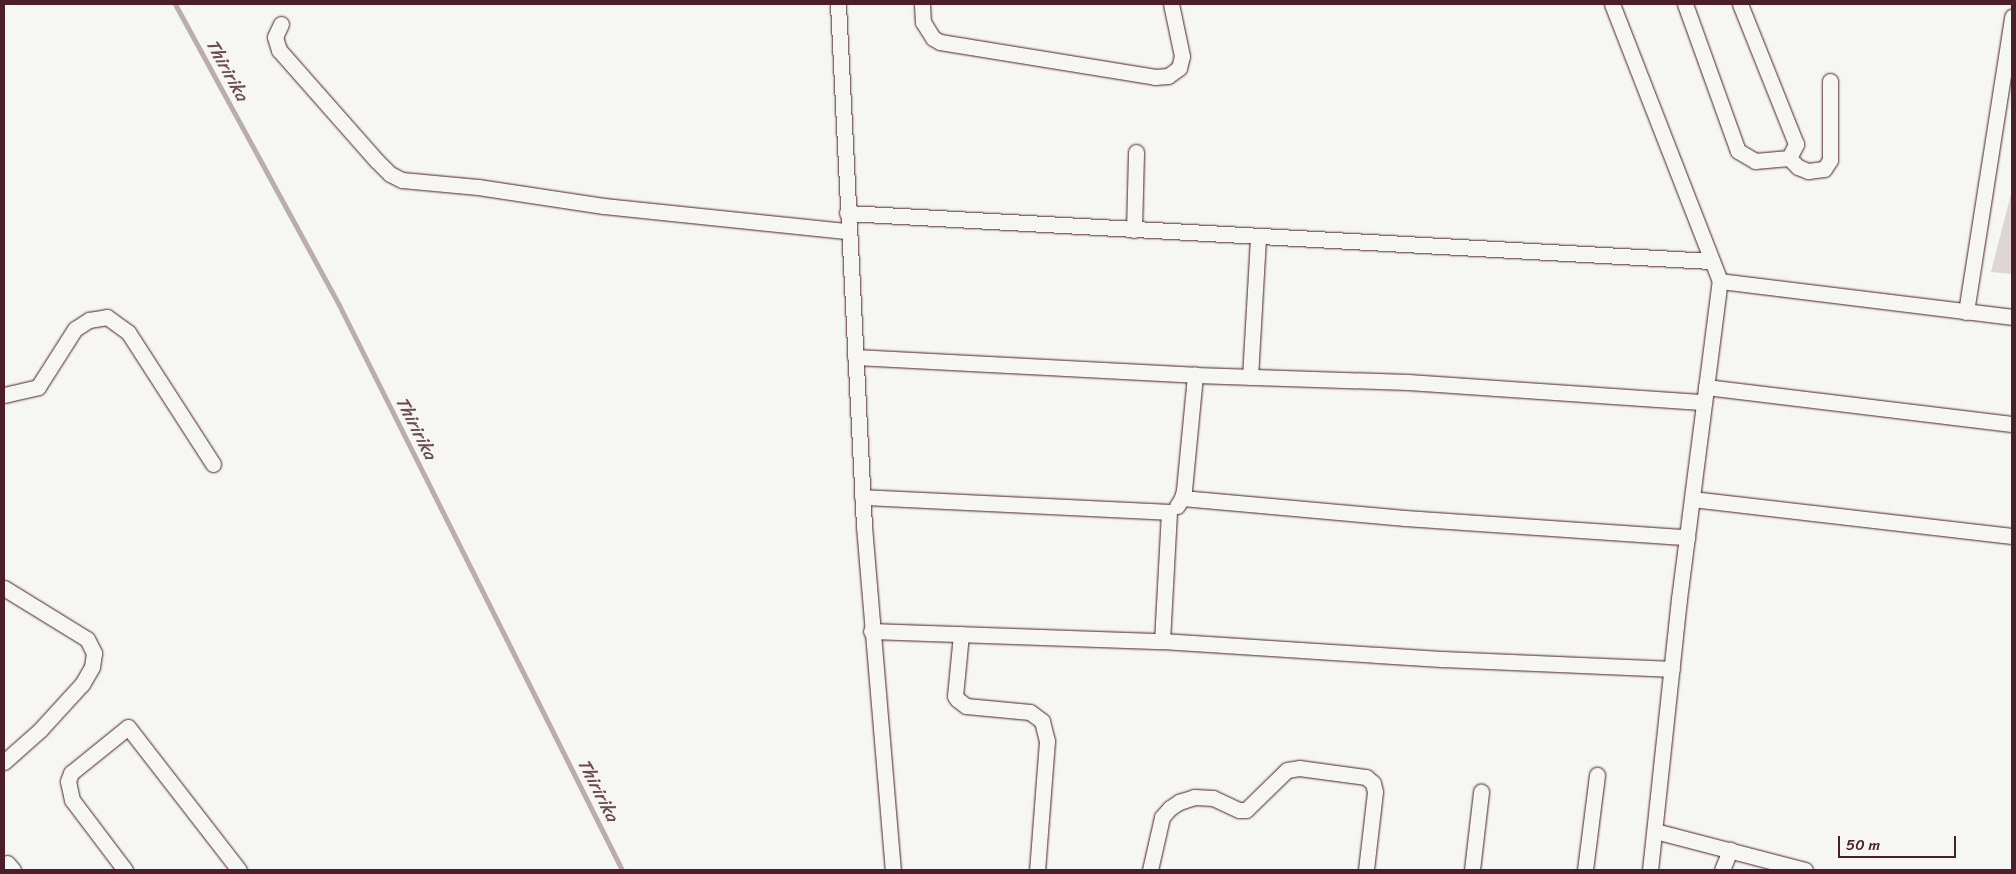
<!DOCTYPE html>
<style>
body{margin:0}
#map{position:relative;width:2016px;height:874px;overflow:hidden;background:#f6f6f2;font-family:Sriracha,sans-serif}
div>[style]{position:absolute}
[style*='--x']{left:calc(var(--x)*1px);top:calc(var(--y)*1px);width:calc(var(--w)*1px);rotate:calc(var(--a)*1deg)}
.green>*{inset:0;background:#ddd6d5}
.stream>*{height:5px;margin:-2.5px;padding:0 2.5px;transform-origin:2.5px;border-radius:2.5px;background:#bbadae}
.roads{filter:drop-shadow(0 0 1px #4a1f2b) drop-shadow(0 0 1px #4a1f2b)}
.minor>*{height:15px;margin:-7.5px;padding:0 7.5px;transform-origin:7.5px;border-radius:7.5px;background:#f6f6f2}
span{translate:-50% -50%;white-space:nowrap;text-align:center;line-height:1.15;-webkit-text-stroke:5px #f6f6f2;paint-order:stroke}
.water-label{font-size:18px;color:#6c4a52;font-style:italic}
.frame{position:absolute;inset:0;border:5px solid #4a1f2b;pointer-events:none}
.scale{position:absolute;left:1838px;top:836px;width:118px;height:22px;box-sizing:border-box;border:2px solid #4a1f2b;border-top:0;padding-left:6px;font-size:15px;line-height:18px;white-space:nowrap;color:#4a1f2b;-webkit-text-stroke:4px #f6f6f2;paint-order:stroke}
</style>
<div id="map">
<div class="green">
<div style="clip-path:polygon(2012px 190px,2012px 274px,1991px 272px)"></div>
</div>
<div class="stream">
<div style="--x:175;--y:4;--w:343;--a:61.4"></div>
<div style="--x:339;--y:305;--w:632;--a:63.39"></div>
</div>
<div class="roads">
<div class="minor">
<div style="--x:838;--y:4;--w:523;--a:87.15"></div>
<div style="--x:864;--y:526;--w:345;--a:85.2"></div>
<div style="--x:922;--y:4;--w:18;--a:87"></div>
<div style="--x:923;--y:22;--w:19;--a:58"></div>
<div style="--x:933;--y:38;--w:8;--a:30"></div>
<div style="--x:940;--y:42;--w:218;--a:9.2"></div>
<div style="--x:1155;--y:77;--w:13;--a:-4"></div>
<div style="--x:1168;--y:76;--w:14;--a:-36"></div>
<div style="--x:1179;--y:68;--w:12;--a:-76"></div>
<div style="--x:1182;--y:56;--w:53;--a:-101.9"></div>
<div style="--x:1612;--y:4;--w:297;--a:68.7"></div>
<div style="--x:1685;--y:4;--w:156;--a:70.2"></div>
<div style="--x:1738;--y:151;--w:20;--a:30"></div>
<div style="--x:1755;--y:161;--w:34;--a:-5"></div>
<div style="--x:1789;--y:158;--w:16;--a:-63"></div>
<div style="--x:1796;--y:144;--w:151;--a:-111.8"></div>
<div style="--x:281;--y:24;--w:14;--a:115"></div>
<div style="--x:275;--y:37;--w:14;--a:73"></div>
<div style="--x:279;--y:50;--w:148;--a:48.6"></div>
<div style="--x:377;--y:161;--w:18;--a:45"></div>
<div style="--x:390;--y:174;--w:13;--a:27"></div>
<div style="--x:402;--y:180;--w:76;--a:5.3"></div>
<div style="--x:478;--y:187;--w:127;--a:8.6"></div>
<div style="--x:604;--y:206;--w:245;--a:5.9"></div>
<div style="--x:1789;--y:158;--w:13;--a:45"></div>
<div style="--x:1798;--y:167;--w:11;--a:22"></div>
<div style="--x:1808;--y:171;--w:16;--a:-7"></div>
<div style="--x:1824;--y:169;--w:11;--a:-56"></div>
<div style="--x:1830;--y:160;--w:79;--a:-90"></div>
<div style="--x:847;--y:213;--w:866;--a:3.18"></div>
<div style="--x:1134;--y:230;--w:78;--a:-88.5"></div>
<div style="--x:1966;--y:312;--w:299;--a:-81.1"></div>
<div style="--x:855;--y:357;--w:340;--a:3"></div>
<div style="--x:1195;--y:375;--w:213;--a:1.9"></div>
<div style="--x:1408;--y:382;--w:297;--a:3.9"></div>
<div style="--x:1250;--y:377;--w:140;--a:-86.7"></div>
<div style="--x:1706;--y:387;--w:308;--a:6.9"></div>
<div style="--x:4;--y:395;--w:35;--a:-13"></div>
<div style="--x:38;--y:387;--w:69;--a:-57.5"></div>
<div style="--x:75;--y:329;--w:17;--a:-33"></div>
<div style="--x:89;--y:320;--w:18;--a:-9"></div>
<div style="--x:107;--y:317;--w:26;--a:36"></div>
<div style="--x:128;--y:332;--w:157;--a:57.2"></div>
<div style="--x:862;--y:497;--w:307;--a:2.8"></div>
<div style="--x:1169;--y:512;--w:129;--a:93.1"></div>
<div style="--x:1182;--y:498;--w:224;--a:5.1"></div>
<div style="--x:1405;--y:518;--w:283;--a:3.9"></div>
<div style="--x:1692;--y:499;--w:322;--a:6.6"></div>
<div style="--x:1177;--y:506;--w:9;--a:-58"></div>
<div style="--x:1182;--y:498;--w:8;--a:-76"></div>
<div style="--x:1184;--y:490;--w:116;--a:-84.5"></div>
<div style="--x:4;--y:588;--w:97;--a:31.6"></div>
<div style="--x:87;--y:639;--w:16;--a:63"></div>
<div style="--x:94;--y:653;--w:14;--a:98"></div>
<div style="--x:92;--y:667;--w:20;--a:120"></div>
<div style="--x:82;--y:684;--w:62;--a:132.4"></div>
<div style="--x:40;--y:730;--w:48;--a:138.4"></div>
<div style="--x:871;--y:631;--w:291;--a:2"></div>
<div style="--x:1162;--y:641;--w:283;--a:3.7"></div>
<div style="--x:1444;--y:659;--w:228;--a:2.5"></div>
<div style="--x:961;--y:634;--w:62;--a:95.5"></div>
<div style="--x:955;--y:696;--w:4;--a:56"></div>
<div style="--x:957;--y:699;--w:11;--a:38"></div>
<div style="--x:966;--y:706;--w:64;--a:5.4"></div>
<div style="--x:1030;--y:712;--w:15;--a:37"></div>
<div style="--x:1042;--y:721;--w:21;--a:76"></div>
<div style="--x:1047;--y:741;--w:129;--a:94.4"></div>
<div style="--x:1655;--y:831;--w:155;--a:14.6"></div>
<div style="--x:7;--y:863;--w:9;--a:49"></div>
<div style="--x:125;--y:870;--w:88;--a:-127.1"></div>
<div style="--x:72;--y:800;--w:19;--a:-102"></div>
<div style="--x:68;--y:781;--w:9;--a:-69"></div>
<div style="--x:71;--y:773;--w:73;--a:-38.9"></div>
<div style="--x:128;--y:727;--w:181;--a:52.2"></div>
<div style="--x:1150;--y:870;--w:54;--a:-77.2"></div>
<div style="--x:1162;--y:817;--w:12;--a:-48"></div>
<div style="--x:1170;--y:808;--w:11;--a:-34"></div>
<div style="--x:1179;--y:802;--w:16;--a:-18"></div>
<div style="--x:1194;--y:797;--w:19;--a:3"></div>
<div style="--x:1213;--y:798;--w:29;--a:25"></div>
<div style="--x:1239;--y:810;--w:7;--a:0"></div>
<div style="--x:1246;--y:810;--w:57;--a:-44.3"></div>
<div style="--x:1287;--y:770;--w:12;--a:-9"></div>
<div style="--x:1299;--y:768;--w:68;--a:7.7"></div>
<div style="--x:1366;--y:777;--w:9;--a:41"></div>
<div style="--x:1373;--y:783;--w:9;--a:77"></div>
<div style="--x:1375;--y:792;--w:79;--a:96.6"></div>
<div style="--x:1472;--y:870;--w:79;--a:-83.4"></div>
<div style="--x:1585;--y:870;--w:96;--a:-82.8"></div>
<div style="--x:1650;--y:870;--w:273;--a:-83.9"></div>
<div style="--x:1679;--y:599;--w:321;--a:-82.7"></div>
<div style="--x:1720;--y:281;--w:294;--a:7"></div>
<div style="--x:1722;--y:870;--w:22;--a:-68"></div>
</div>
</div>
<div class="water-label">
<span style="left:227px;top:70px;rotate:61deg">Thiririka</span>
<span style="left:416px;top:428px;rotate:63deg">Thiririka</span>
<span style="left:598px;top:790px;rotate:63deg">Thiririka</span>
</div>
<div class="frame"></div>
<div class="scale">50 m</div>
</div>
